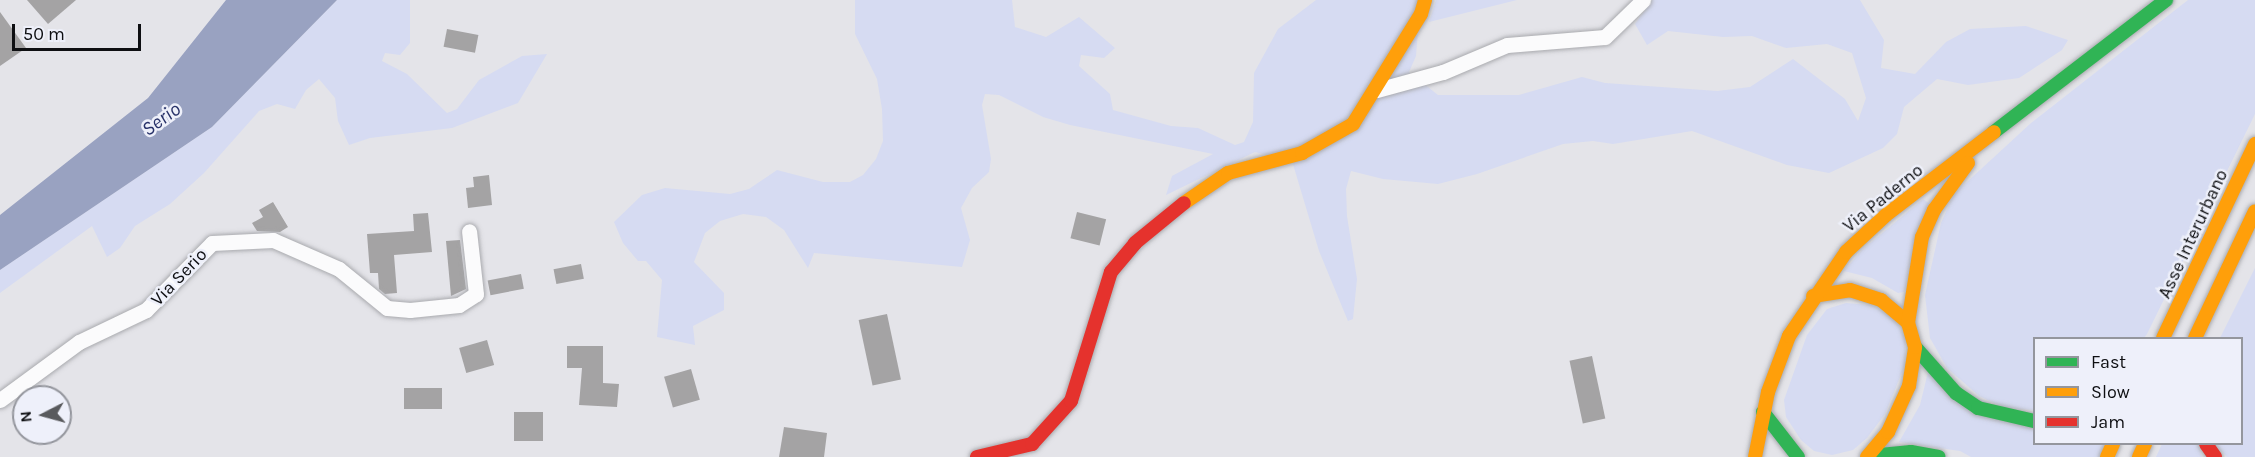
<!DOCTYPE html>
<style>
body{margin:0}
#map{position:relative;width:2255px;height:457px;overflow:hidden;background:#e4e4e9;font-family:Karla,sans-serif}
div>[style]{position:absolute}
[style*='--x']{left:calc(var(--x)*1px);top:calc(var(--y)*1px);width:calc(var(--w)*1px);rotate:calc(var(--a)*1deg)}
.green>*{inset:0;background:#d6dbf2}
.water>*{inset:0;background:#99a2c1}
.building>*{inset:0;background:#a4a3a4;transform-origin:0 0}
.roads{filter:drop-shadow(0 0 2px #a9aaae) drop-shadow(0 0 2px #a9aaae)}
.street>*{height:15px;margin:-7.5px;padding:0 7.5px;transform-origin:7.5px;border-radius:7.5px;background:#fbfbfc}
.fast>*{height:14px;margin:-7px;padding:0 7px;transform-origin:7px;border-radius:7px;background:#30b455}
.slow>*{height:14px;margin:-7px;padding:0 7px;transform-origin:7px;border-radius:7px;background:#ff9f0a}
.jam>*{height:14px;margin:-7px;padding:0 7px;transform-origin:7px;border-radius:7px;background:#e5322d}
span{translate:-50% -50%;white-space:nowrap;text-align:center;line-height:1.15;-webkit-text-stroke:5px #eef0fa;paint-order:stroke}
.street-label{font-size:18px;color:#0e0f12}
.water-label{font-size:20px;color:#283269;font-style:italic}
.legend{position:absolute;left:2033px;top:337px;width:210px;height:108px;box-sizing:border-box;background:#eef0fa;border:2px solid #94969d;margin:0;padding:8px 10px;list-style:none;font-size:18px;color:#0e0f12}
.legend li{display:flex;align-items:center;gap:12px;height:30px}
.legend b{width:30px;border:2px solid #94969d}
.north{position:absolute;left:12px;top:385px;width:60px;height:60px;box-sizing:border-box;background:#eef0fa;border:2px solid #94969d;border-radius:50%;rotate:264deg;font-size:16px;font-weight:700;line-height:24px;text-align:center;color:#0e0f12}
.north::after{content:'';display:block;margin:auto;width:21px;height:27px;background:#595a5d;clip-path:polygon(50% 0,100% 100%,50% 72%,0 100%)}
.scale{position:absolute;left:12px;top:24px;width:129px;height:27px;box-sizing:border-box;border:3px solid #0e0f12;border-top:0;padding-left:8px;font-size:18px;line-height:21px;white-space:nowrap;color:#0e0f12;-webkit-text-stroke:4px #eef0fa;paint-order:stroke}
</style>
<div id="map">
<div class="green">
<div style="clip-path:polygon(337px 0,410px 0,410px 43px,400px 55px,385px 53px,382px 61px,407px 74px,447px 113px,457px 109px,479px 80px,522px 56px,547px 54px,518px 103px,452px 128px,370px 138px,349px 145px,338px 121px,335px 98px,319px 79px,306px 90px,295px 109px,277px 104px,259px 111px,204px 173px,170px 204px,135px 226px,120px 248px,107px 257px,92px 226px,0 293px,0 270px,212px 127px)"></div>
<div style="clip-path:polygon(855px 0,1012px 0,1015px 27px,1046px 37px,1079px 17px,1115px 48px,1104px 58px,1081px 55px,1079px 66px,1110px 94px,1113px 110px,1171px 126px,1198px 128px,1235px 145px,1244px 142px,1253px 122px,1254px 73px,1278px 29px,1316px 0,1420px 0,1416px 56px,1409px 72px,1438px 95px,1519px 95px,1582px 77px,1605px 83px,1717px 91px,1750px 87px,1793px 59px,1845px 99px,1858px 121px,1866px 98px,1852px 53px,1827px 44px,1786px 48px,1752px 36px,1723px 37px,1668px 31px,1647px 45px,1635px 24px,1652px 0,1860px 0,1884px 40px,1881px 68px,1915px 74px,1946px 42px,1970px 29px,2026px 26px,2068px 40px,2062px 50px,2019px 78px,1968px 85px,1937px 79px,1904px 107px,1897px 134px,1883px 148px,1829px 173px,1787px 165px,1692px 131px,1613px 144px,1593px 141px,1563px 144px,1477px 174px,1438px 184px,1383px 179px,1351px 171px,1346px 189px,1347px 216px,1357px 279px,1353px 319px,1348px 321px,1319px 251px,1292px 161px,1255px 152px,1166px 195px,1172px 176px,1213px 154px,1070px 125px,1043px 117px,999px 95px,985px 94px,982px 105px,991px 159px,989px 172px,972px 188px,961px 208px,970px 240px,962px 267px,814px 253px,808px 268px,784px 230px,766px 217px,743px 214px,720px 221px,705px 233px,694px 262px,724px 293px,724px 310px,693px 326px,695px 345px,657px 337px,662px 280px,646px 261px,638px 261px,623px 243px,614px 222px,642px 195px,665px 188px,730px 194px,749px 189px,777px 170px,823px 182px,850px 182px,863px 175px,876px 159px,883px 141px,882px 109px,877px 79px,855px 34px)"></div>
<div style="clip-path:polygon(1436px 0,1517px 0,1429px 22px)"></div>
<div style="clip-path:polygon(2188px 0,2255px 0,2255px 114px,2147px 334px,2144px 338px,2034px 338px,2034px 410px,2005px 408px,1979px 396px,1947px 368px,1930px 338px,1925px 295px,1941px 223px,1954px 194px,2031px 123px)"></div>
<div style="clip-path:polygon(1923px 199px,1930px 204px,1904px 292px,1898px 293px,1872px 278px,1844px 271px,1862px 250px)"></div>
<div style="clip-path:polygon(2255px 268px,2255px 457px,2227px 457px,2215px 444px,2242px 444px,2242px 338px,2220px 338px)"></div>
<div style="clip-path:polygon(1846px 303px,1871px 305px,1894px 318px,1905px 338px,1905px 365px,1885px 414px,1867px 438px,1853px 450px,1832px 455px,1814px 451px,1801px 440px,1786px 417px,1784px 400px,1807px 335px,1827px 309px)"></div>
<div style="clip-path:polygon(1928px 372px,2034px 427px,2034px 444px,2105px 444px,2099px 457px,1971px 457px,1960px 451px,1899px 442px,1920px 405px)"></div>
<div style="clip-path:polygon(2162px 444px,2198px 444px,2202px 457px,2156px 457px)"></div>
</div>
<div class="water">
<div style="clip-path:polygon(226px 0,337px 0,212px 127px,0 270px,0 215px,148px 98px)"></div>
</div>
<div class="building">
<div style="clip-path:polygon(27px 0,76px 0,48px 24px)"></div>
<div style="clip-path:polygon(0 12px,26px 48px,0 66px)"></div>
<div style="left:447px;top:29px;width:32px;height:18px;rotate:11deg"></div>
<div style="clip-path:polygon(489px 175px,492px 205px,468px 208px,466px 188px,474px 187px,473px 177px)"></div>
<div style="clip-path:polygon(273px 202px,288px 227px,280px 232px,257px 231px,252px 223px,263px 217px,259px 210px)"></div>
<div style="left:1077px;top:212px;width:30px;height:27px;rotate:14deg"></div>
<div style="clip-path:polygon(428px 213px,432px 252px,394px 255px,397px 293px,385px 294px,379px 289px,378px 273px,370px 273px,367px 234px,414px 231px,413px 214px)"></div>
<div style="clip-path:polygon(460px 240px,466px 289px,451px 296px,446px 241px)"></div>
<div style="left:581px;top:264px;width:15px;height:28px;rotate:79deg"></div>
<div style="left:521px;top:274px;width:15px;height:34px;rotate:79deg"></div>
<div style="left:887px;top:314px;width:67px;height:29px;rotate:78deg"></div>
<div style="left:487px;top:340px;width:26px;height:29px;rotate:74deg"></div>
<div style="clip-path:polygon(567px 346px,603px 346px,603px 383px,619px 384px,617px 407px,579px 405px,582px 368px,567px 368px)"></div>
<div style="left:1592px;top:356px;width:64px;height:23px;rotate:78deg"></div>
<div style="left:691px;top:369px;width:32px;height:28px;rotate:74deg"></div>
<div style="left:404px;top:388px;width:38px;height:21px"></div>
<div style="left:543px;top:412px;width:29px;height:29px;rotate:90deg"></div>
<div style="clip-path:polygon(784px 427px,827px 433px,824px 457px,779px 457px)"></div>
</div>
<div class="roads">
<div class="street">
<div style="--x:1377;--y:90;--w:68;--a:-15.3"></div>
<div style="--x:1443;--y:72;--w:69;--a:-22.9"></div>
<div style="--x:1507;--y:45;--w:98;--a:-4.7"></div>
<div style="--x:1605;--y:37;--w:53;--a:-44.2"></div>
<div style="--x:0;--y:400;--w:98;--a:-36.3"></div>
<div style="--x:79;--y:342;--w:74;--a:-25.5"></div>
<div style="--x:146;--y:310;--w:94;--a:-45.4"></div>
<div style="--x:212;--y:243;--w:61;--a:-2.8"></div>
<div style="--x:273;--y:240;--w:72;--a:23.7"></div>
<div style="--x:339;--y:269;--w:62;--a:39.1"></div>
<div style="--x:387;--y:308;--w:23;--a:5"></div>
<div style="--x:410;--y:310;--w:49;--a:-5.8"></div>
<div style="--x:459;--y:305;--w:20;--a:-33"></div>
<div style="--x:476;--y:294;--w:63;--a:-96.3"></div>
</div>
<div class="fast">
<div style="--x:1994;--y:132;--w:217;--a:-37.5"></div>
<div style="--x:1915;--y:347;--w:62;--a:48.3"></div>
<div style="--x:1956;--y:393;--w:27;--a:34"></div>
<div style="--x:1978;--y:408;--w:57;--a:13.1"></div>
<div style="--x:1763;--y:412;--w:57;--a:52.1"></div>
<div style="--x:1870;--y:456;--w:41;--a:-5.6"></div>
<div style="--x:1911;--y:452;--w:28;--a:10"></div>
</div>
<div class="slow">
<div style="--x:1184;--y:203;--w:53;--a:-34.3"></div>
<div style="--x:1228;--y:173;--w:77;--a:-15.1"></div>
<div style="--x:1302;--y:153;--w:59;--a:-29.6"></div>
<div style="--x:1353;--y:124;--w:129;--a:-58.3"></div>
<div style="--x:1421;--y:14;--w:15;--a:-74"></div>
<div style="--x:1813;--y:296;--w:37;--a:-9"></div>
<div style="--x:1850;--y:290;--w:33;--a:18"></div>
<div style="--x:1881;--y:300;--w:35;--a:40"></div>
<div style="--x:2163;--y:338;--w:215;--a:-64.6"></div>
<div style="--x:2195;--y:338;--w:140;--a:-64.7"></div>
<div style="--x:1755;--y:457;--w:66;--a:-78.7"></div>
<div style="--x:1768;--y:392;--w:60;--a:-69.4"></div>
<div style="--x:1789;--y:336;--w:102;--a:-55.8"></div>
<div style="--x:1846;--y:252;--w:54;--a:-42.8"></div>
<div style="--x:1886;--y:215;--w:136;--a:-37.5"></div>
<div style="--x:1867;--y:457;--w:33;--a:-50"></div>
<div style="--x:1888;--y:432;--w:51;--a:-65.5"></div>
<div style="--x:1909;--y:386;--w:39;--a:-81"></div>
<div style="--x:1915;--y:347;--w:25;--a:-106"></div>
<div style="--x:1908;--y:323;--w:87;--a:-80.8"></div>
<div style="--x:1922;--y:237;--w:30;--a:-66"></div>
<div style="--x:1934;--y:210;--w:58;--a:-54.1"></div>
<div style="--x:2107;--y:457;--w:14;--a:-65"></div>
<div style="--x:2139;--y:457;--w:14;--a:-65"></div>
</div>
<div class="jam">
<div style="--x:2206;--y:444;--w:16;--a:55"></div>
<div style="--x:977;--y:457;--w:57;--a:-13.3"></div>
<div style="--x:1032;--y:444;--w:58;--a:-47.8"></div>
<div style="--x:1071;--y:401;--w:135;--a:-72.8"></div>
<div style="--x:1111;--y:272;--w:38;--a:-50"></div>
<div style="--x:1135;--y:243;--w:63;--a:-39.2"></div>
</div>
</div>
<div class="street-label">
<span style="left:1883px;top:198px;rotate:-39deg">Via Paderno</span>
<span style="left:2193px;top:234px;rotate:-65deg">Asse Interurbano</span>
<span style="left:179px;top:277px;rotate:-46deg">Via Serio</span>
</div>
<div class="water-label">
<span style="left:161px;top:119px;rotate:-36deg">Serio</span>
</div>
<ul class="legend">
<li><b style="height:8px;background:#30b455"></b>Fast</li>
<li><b style="height:8px;background:#ff9f0a"></b>Slow</li>
<li><b style="height:8px;background:#e5322d"></b>Jam</li>
</ul>
<div class="north">N</div>
<div class="scale">50 m</div>
</div>
